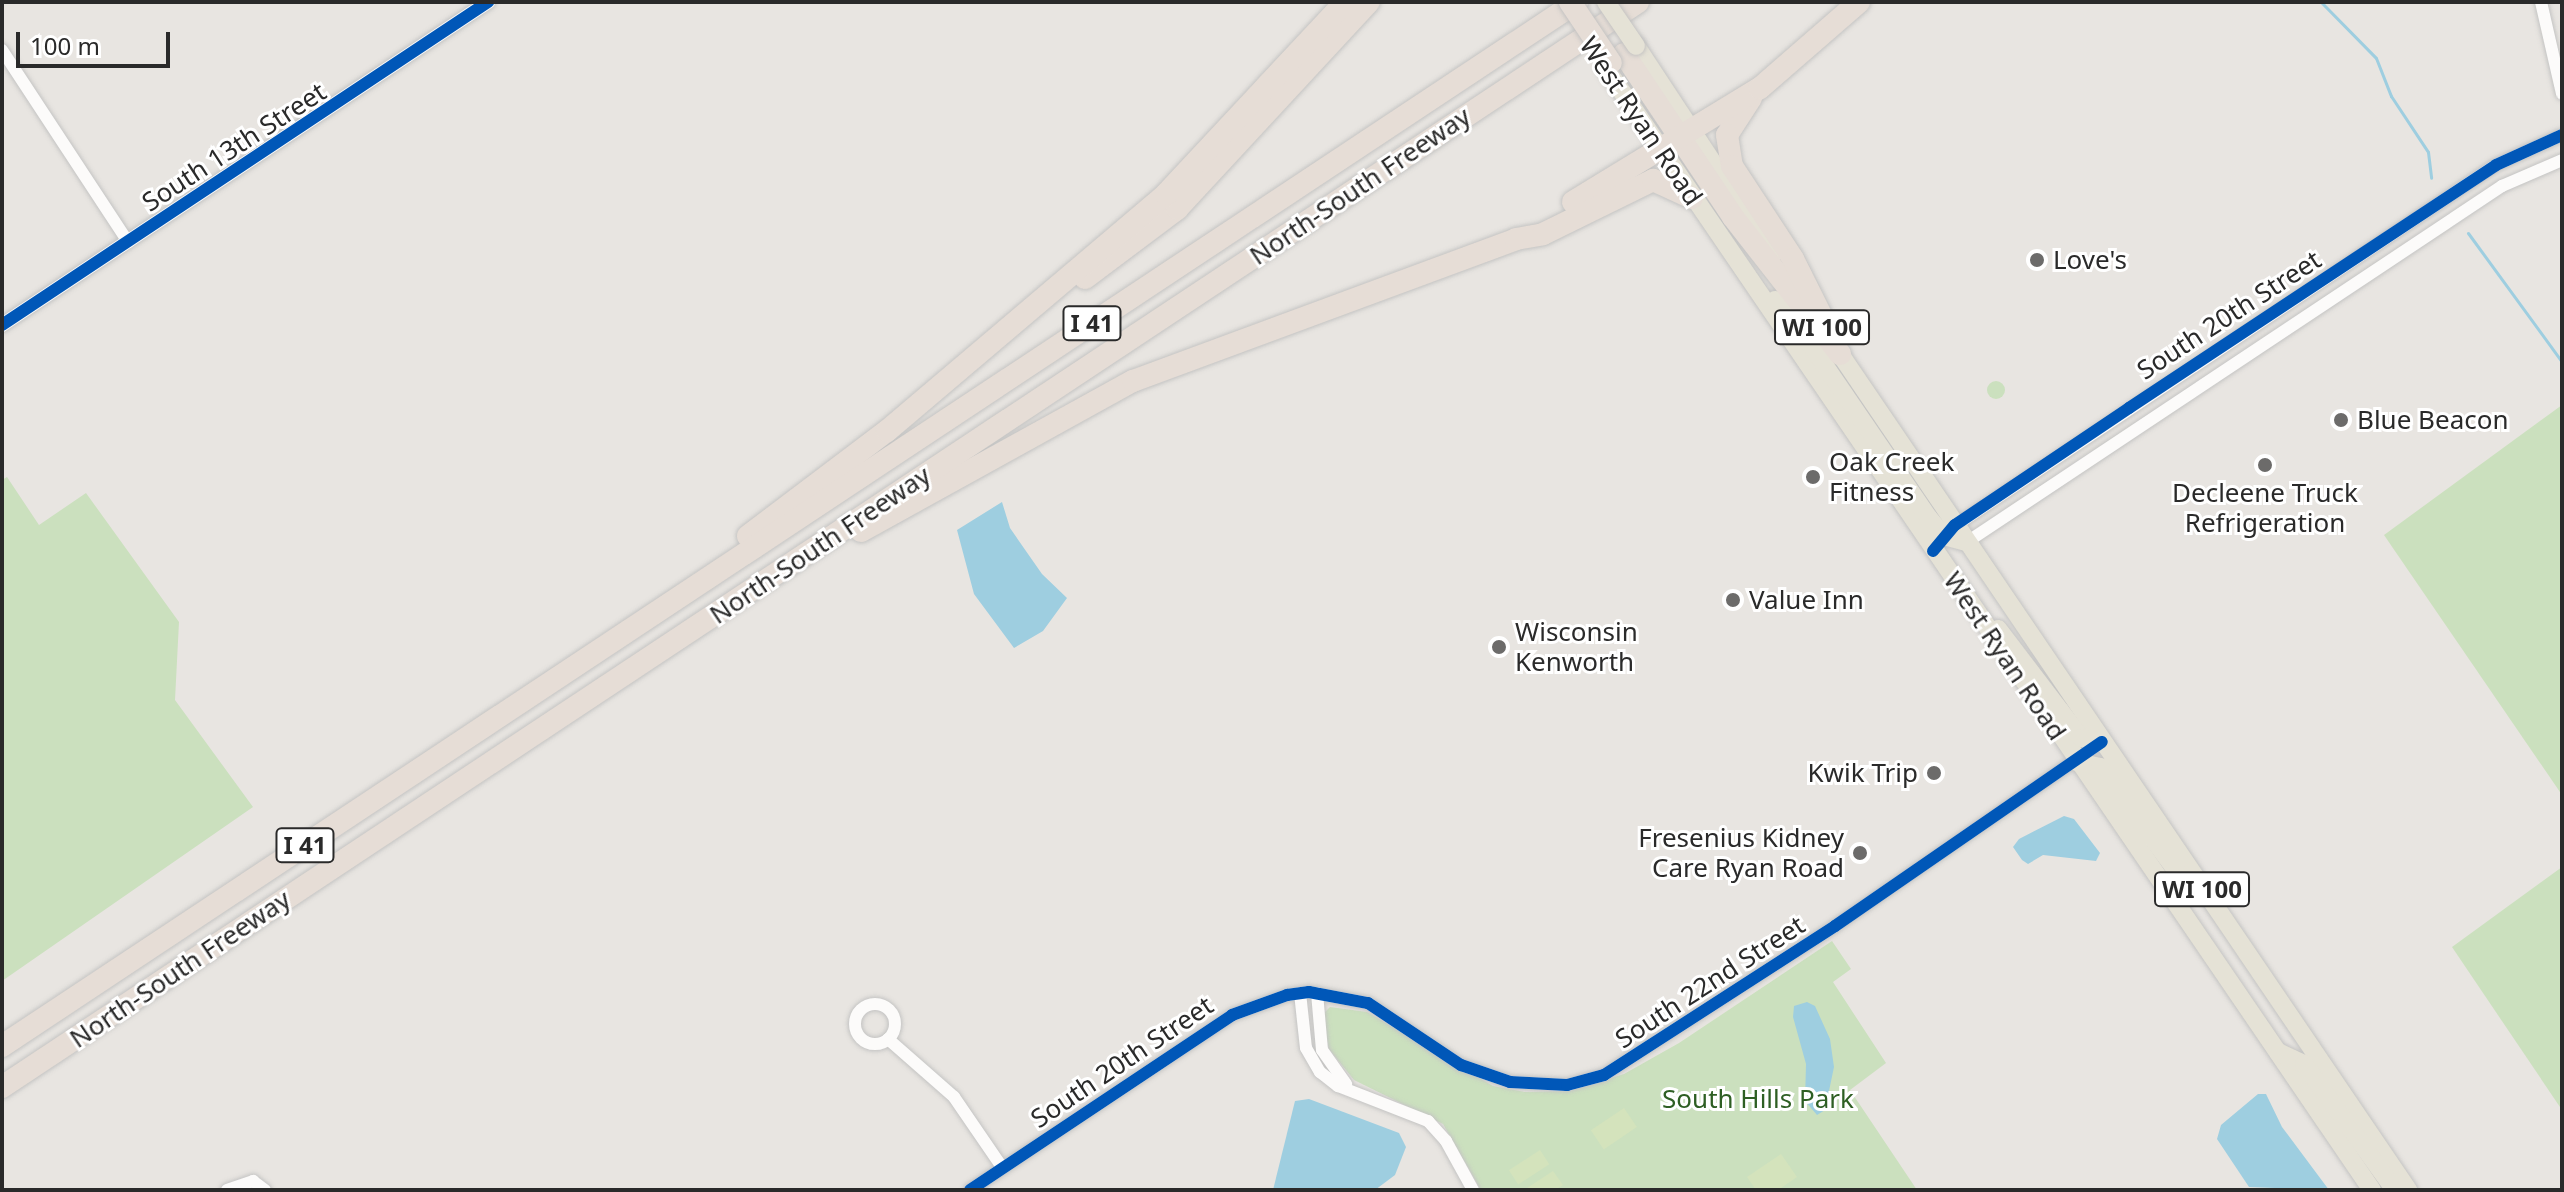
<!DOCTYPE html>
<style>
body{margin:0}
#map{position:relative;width:2564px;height:1192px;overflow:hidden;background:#e8e5e1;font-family:"Noto Sans",sans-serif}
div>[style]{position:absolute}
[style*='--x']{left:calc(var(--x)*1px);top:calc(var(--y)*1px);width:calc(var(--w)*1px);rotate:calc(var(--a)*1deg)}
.green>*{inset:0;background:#cbe0be}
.round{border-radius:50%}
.pitch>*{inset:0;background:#d4e3bc;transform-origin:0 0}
.water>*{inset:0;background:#9ecee0}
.stream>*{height:3px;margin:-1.5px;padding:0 1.5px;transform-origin:1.5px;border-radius:1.5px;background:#9ecee0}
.roads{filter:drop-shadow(0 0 2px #c4c4c3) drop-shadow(0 0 2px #c4c4c3)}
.minor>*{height:12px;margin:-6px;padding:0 6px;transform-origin:6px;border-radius:6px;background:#fcfbfa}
.minor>.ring{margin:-6px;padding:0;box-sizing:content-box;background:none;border:12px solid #fcfbfa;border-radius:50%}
.tertiary>*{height:14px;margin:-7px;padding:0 7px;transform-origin:7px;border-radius:7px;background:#fcfbfa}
.primary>*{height:18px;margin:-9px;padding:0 9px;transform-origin:9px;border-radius:9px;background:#e5e2d6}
.motorway>*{height:22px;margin:-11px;padding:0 11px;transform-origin:11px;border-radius:11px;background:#e6ddd6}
.bridges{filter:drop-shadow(0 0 2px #c4c3c2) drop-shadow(0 0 2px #c4c3c2)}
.primary-bridge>*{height:18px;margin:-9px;padding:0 9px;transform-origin:9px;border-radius:9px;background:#e5e2d6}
.motorway-bridge>*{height:22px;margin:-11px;padding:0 11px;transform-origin:11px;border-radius:11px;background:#e6ddd6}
.cycleway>*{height:12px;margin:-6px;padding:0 6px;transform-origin:6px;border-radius:6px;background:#0057b8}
.dots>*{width:22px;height:22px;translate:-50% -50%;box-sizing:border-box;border:4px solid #fff;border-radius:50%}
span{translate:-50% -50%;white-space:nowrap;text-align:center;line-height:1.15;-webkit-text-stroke:6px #fff;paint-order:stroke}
.shield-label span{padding:2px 6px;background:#fff;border:2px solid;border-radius:6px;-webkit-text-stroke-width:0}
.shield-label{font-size:24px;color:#2a2a2a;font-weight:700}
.street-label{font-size:26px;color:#2a2a2a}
.poi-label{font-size:26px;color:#2a2a2a}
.left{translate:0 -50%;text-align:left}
.right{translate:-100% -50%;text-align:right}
.park-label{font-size:26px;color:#2e5f23}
.frame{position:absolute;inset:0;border:4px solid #2a2a2a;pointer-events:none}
.scale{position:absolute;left:16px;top:32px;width:154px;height:36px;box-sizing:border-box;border:4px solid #2a2a2a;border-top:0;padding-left:10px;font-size:24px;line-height:28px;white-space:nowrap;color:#2a2a2a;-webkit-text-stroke:6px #fff;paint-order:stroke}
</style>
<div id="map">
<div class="green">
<div class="round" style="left:1987px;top:381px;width:18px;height:18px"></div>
<div style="clip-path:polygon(2562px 405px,2562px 795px,2384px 535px)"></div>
<div style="clip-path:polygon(7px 477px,39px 525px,86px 493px,179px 622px,175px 700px,253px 807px,2px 981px,2px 480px)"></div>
<div style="clip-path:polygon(2562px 867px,2562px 1110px,2452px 947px)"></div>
<div style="clip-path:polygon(1832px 941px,1851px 969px,1833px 982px,1886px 1063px,1850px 1090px,1917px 1190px,1481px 1190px,1443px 1124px,1354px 1080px,1329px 1049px,1324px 1029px,1323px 1014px,1330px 1007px,1367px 1012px,1493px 1086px,1525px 1092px,1570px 1091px,1624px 1074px,1679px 1043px)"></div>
</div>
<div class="pitch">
<div style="left:1624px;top:1108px;width:23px;height:40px;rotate:56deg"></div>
<div style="left:1540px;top:1150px;width:17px;height:37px;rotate:57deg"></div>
<div style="clip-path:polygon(1781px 1154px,1797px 1177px,1778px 1190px,1756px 1190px,1747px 1177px)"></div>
<div style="clip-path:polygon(1553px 1171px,1563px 1185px,1555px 1190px,1524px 1190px)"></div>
</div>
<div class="water">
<div style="clip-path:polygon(1002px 502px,1010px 528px,1042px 574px,1067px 598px,1043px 631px,1014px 648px,974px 594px,957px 530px)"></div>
<div style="clip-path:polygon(2064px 816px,2074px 819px,2100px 853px,2096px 861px,2043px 855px,2028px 864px,2022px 860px,2013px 847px,2019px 839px)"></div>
<div style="clip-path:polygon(1807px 1002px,1815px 1006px,1830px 1039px,1834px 1067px,1825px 1110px,1817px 1115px,1805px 1101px,1806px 1064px,1793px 1017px,1794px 1006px)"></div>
<div style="clip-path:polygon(2258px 1094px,2266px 1094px,2282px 1127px,2329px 1190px,2249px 1187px,2217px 1139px,2221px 1125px)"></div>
<div style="clip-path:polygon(1309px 1099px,1399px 1133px,1406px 1147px,1395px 1175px,1375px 1190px,1273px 1190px,1295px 1101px)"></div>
</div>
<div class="stream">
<div style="--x:2321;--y:2;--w:78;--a:45.5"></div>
<div style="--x:2376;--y:58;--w:41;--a:68.5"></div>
<div style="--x:2391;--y:96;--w:67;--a:56.5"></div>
<div style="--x:2428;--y:152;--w:26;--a:83"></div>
<div style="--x:2468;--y:233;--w:160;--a:53.9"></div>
</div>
<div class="roads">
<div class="minor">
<div style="--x:2541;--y:2;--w:94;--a:77.1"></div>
<div style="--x:2;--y:50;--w:230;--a:56.7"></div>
<div style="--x:1950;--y:529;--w:656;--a:-33.69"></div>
<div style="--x:2496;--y:165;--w:72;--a:-24.4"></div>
<div style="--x:1967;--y:542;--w:643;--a:-33.64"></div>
<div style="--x:2502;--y:186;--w:65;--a:-23.4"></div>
<div style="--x:1300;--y:993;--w:55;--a:83.8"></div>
<div style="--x:1306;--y:1048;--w:28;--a:60"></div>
<div style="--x:1320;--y:1072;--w:23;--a:38"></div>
<div style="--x:1338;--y:1086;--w:97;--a:21.3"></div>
<div style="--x:1428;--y:1121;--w:27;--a:48"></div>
<div style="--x:1446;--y:1141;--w:56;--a:61.1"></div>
<div style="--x:1317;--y:993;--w:57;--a:85"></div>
<div style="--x:1322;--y:1050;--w:42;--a:54.8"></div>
<div class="ring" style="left:855px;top:1004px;width:28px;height:28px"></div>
<div style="--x:888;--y:1039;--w:88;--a:41.3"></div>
<div style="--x:954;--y:1097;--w:85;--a:55.6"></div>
<div style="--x:227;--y:1190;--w:28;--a:-19"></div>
<div style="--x:253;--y:1181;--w:15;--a:37"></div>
<div style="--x:970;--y:1190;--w:315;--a:-33.7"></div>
<div style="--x:1232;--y:1015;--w:59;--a:-20"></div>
<div style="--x:1287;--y:995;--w:22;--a:-8"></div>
<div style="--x:1309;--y:992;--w:60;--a:10.6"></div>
<div style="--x:1368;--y:1003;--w:112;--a:33.7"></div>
<div style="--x:1461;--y:1065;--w:52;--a:19.1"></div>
<div style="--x:1510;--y:1082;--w:57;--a:3"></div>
<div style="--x:1567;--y:1085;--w:38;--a:-15"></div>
<div style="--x:1604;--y:1075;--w:275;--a:-32.8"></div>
<div style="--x:1835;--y:926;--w:324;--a:-34.6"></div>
</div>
<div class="tertiary">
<div style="--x:2;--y:325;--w:584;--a:-33.61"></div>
</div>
<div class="primary">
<div style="--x:1636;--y:46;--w:249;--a:56.6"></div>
<div style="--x:1605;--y:67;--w:1360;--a:55.67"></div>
<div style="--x:1775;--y:300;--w:53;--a:51.2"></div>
<div style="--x:1808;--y:341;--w:213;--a:55.7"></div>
<div style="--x:1928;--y:517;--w:25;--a:50"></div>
<div style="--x:1944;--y:536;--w:24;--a:15"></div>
<div style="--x:1834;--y:345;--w:1022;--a:55.81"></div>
<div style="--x:1998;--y:629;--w:137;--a:52.7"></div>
<div style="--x:2081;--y:738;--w:21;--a:11"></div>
<div style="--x:2077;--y:762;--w:24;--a:12"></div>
<div style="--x:2100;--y:767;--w:152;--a:53.6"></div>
<div style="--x:2278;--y:1052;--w:29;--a:25"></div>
<div style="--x:2304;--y:1064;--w:155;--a:54.2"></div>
</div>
<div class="motorway">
<div style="--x:1624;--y:54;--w:196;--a:56.2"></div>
<div style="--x:1733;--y:217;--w:174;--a:52"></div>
<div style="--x:1751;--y:98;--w:44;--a:123"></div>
<div style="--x:1727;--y:135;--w:31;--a:81"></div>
<div style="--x:1732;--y:166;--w:111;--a:56.7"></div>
<div style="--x:1793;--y:259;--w:63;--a:63.4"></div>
<div style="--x:1573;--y:202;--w:219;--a:-31.4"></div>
<div style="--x:1760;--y:88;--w:131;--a:-41"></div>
<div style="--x:1085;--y:278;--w:115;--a:-36.9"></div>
<div style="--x:1177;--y:209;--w:282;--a:-47.2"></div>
<div style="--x:861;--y:531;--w:311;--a:-28.9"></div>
<div style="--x:1133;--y:381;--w:408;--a:-20.3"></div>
<div style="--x:1516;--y:239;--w:27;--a:-10"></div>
<div style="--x:1543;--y:234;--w:123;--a:-26.1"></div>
<div style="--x:1653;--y:180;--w:43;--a:24.8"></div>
<div style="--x:748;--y:536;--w:174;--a:-37.1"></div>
<div style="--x:887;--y:431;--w:366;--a:-40.3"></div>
<div style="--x:1166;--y:194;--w:262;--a:-47"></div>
<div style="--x:2;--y:1046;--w:1890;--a:-33.54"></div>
<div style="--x:2;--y:1087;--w:1963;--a:-33.55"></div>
</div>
</div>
<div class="bridges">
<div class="primary-bridge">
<div style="--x:1606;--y:2;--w:53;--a:55.7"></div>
</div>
<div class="motorway-bridge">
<div style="--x:1570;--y:2;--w:73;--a:56.1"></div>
</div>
</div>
<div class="cycleway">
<div style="--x:2;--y:325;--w:584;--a:-33.61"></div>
<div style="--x:1933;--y:551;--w:34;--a:-50"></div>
<div style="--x:1955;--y:525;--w:210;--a:-33.9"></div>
<div style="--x:2129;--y:408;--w:440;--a:-33.5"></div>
<div style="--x:2496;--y:165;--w:72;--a:-24.4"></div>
<div style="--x:970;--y:1190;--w:315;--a:-33.7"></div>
<div style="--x:1232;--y:1015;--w:59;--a:-20"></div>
<div style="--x:1287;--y:995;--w:22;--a:-8"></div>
<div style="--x:1309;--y:992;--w:60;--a:10.6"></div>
<div style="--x:1368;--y:1003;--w:112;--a:33.7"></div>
<div style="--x:1461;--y:1065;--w:52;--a:19.1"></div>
<div style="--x:1510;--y:1082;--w:57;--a:3"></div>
<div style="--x:1567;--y:1085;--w:38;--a:-15"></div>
<div style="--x:1604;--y:1075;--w:275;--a:-32.8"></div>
<div style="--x:1835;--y:926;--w:324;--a:-34.6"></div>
</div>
<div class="dots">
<div style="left:2037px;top:260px;background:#6c6b6a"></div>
<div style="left:2341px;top:420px;background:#6c6b6a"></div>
<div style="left:2265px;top:465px;background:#6c6b6a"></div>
<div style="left:1813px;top:477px;background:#6c6b6a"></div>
<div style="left:1733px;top:600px;background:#6c6b6a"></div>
<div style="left:1499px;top:647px;background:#6c6b6a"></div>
<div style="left:1934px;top:773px;background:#6c6b6a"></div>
<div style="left:1860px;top:853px;background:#6c6b6a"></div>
</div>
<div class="shield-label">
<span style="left:1092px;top:323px">I 41</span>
<span style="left:1822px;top:327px">WI 100</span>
<span style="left:305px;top:845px">I 41</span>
<span style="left:2202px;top:889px">WI 100</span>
</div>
<div class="street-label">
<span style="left:1641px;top:121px;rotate:56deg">West Ryan Road</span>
<span style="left:234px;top:147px;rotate:-33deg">South 13th Street</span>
<span style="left:1360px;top:186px;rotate:-34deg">North-South Freeway</span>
<span style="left:2229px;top:315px;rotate:-33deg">South 20th Street</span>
<span style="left:820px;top:545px;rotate:-34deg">North-South Freeway</span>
<span style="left:2005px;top:656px;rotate:56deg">West Ryan Road</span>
<span style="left:180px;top:969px;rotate:-34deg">North-South Freeway</span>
<span style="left:1710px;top:982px;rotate:-33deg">South 22nd Street</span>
<span style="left:1122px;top:1062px;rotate:-34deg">South 20th Street</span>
</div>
<div class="poi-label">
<span class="left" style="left:2053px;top:260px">Love's</span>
<span class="left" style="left:2357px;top:420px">Blue Beacon</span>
<span class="left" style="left:1829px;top:477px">Oak Creek<br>Fitness</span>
<span style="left:2265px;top:508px">Decleene Truck<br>Refrigeration</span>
<span class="left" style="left:1749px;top:600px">Value Inn</span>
<span class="left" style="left:1515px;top:647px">Wisconsin<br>Kenworth</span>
<span class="right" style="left:1918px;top:773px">Kwik Trip</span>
<span class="right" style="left:1844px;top:853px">Fresenius Kidney<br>Care Ryan Road</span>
</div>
<div class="park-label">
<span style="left:1758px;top:1099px">South Hills Park</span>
</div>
<div class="frame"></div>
<div class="scale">100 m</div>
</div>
